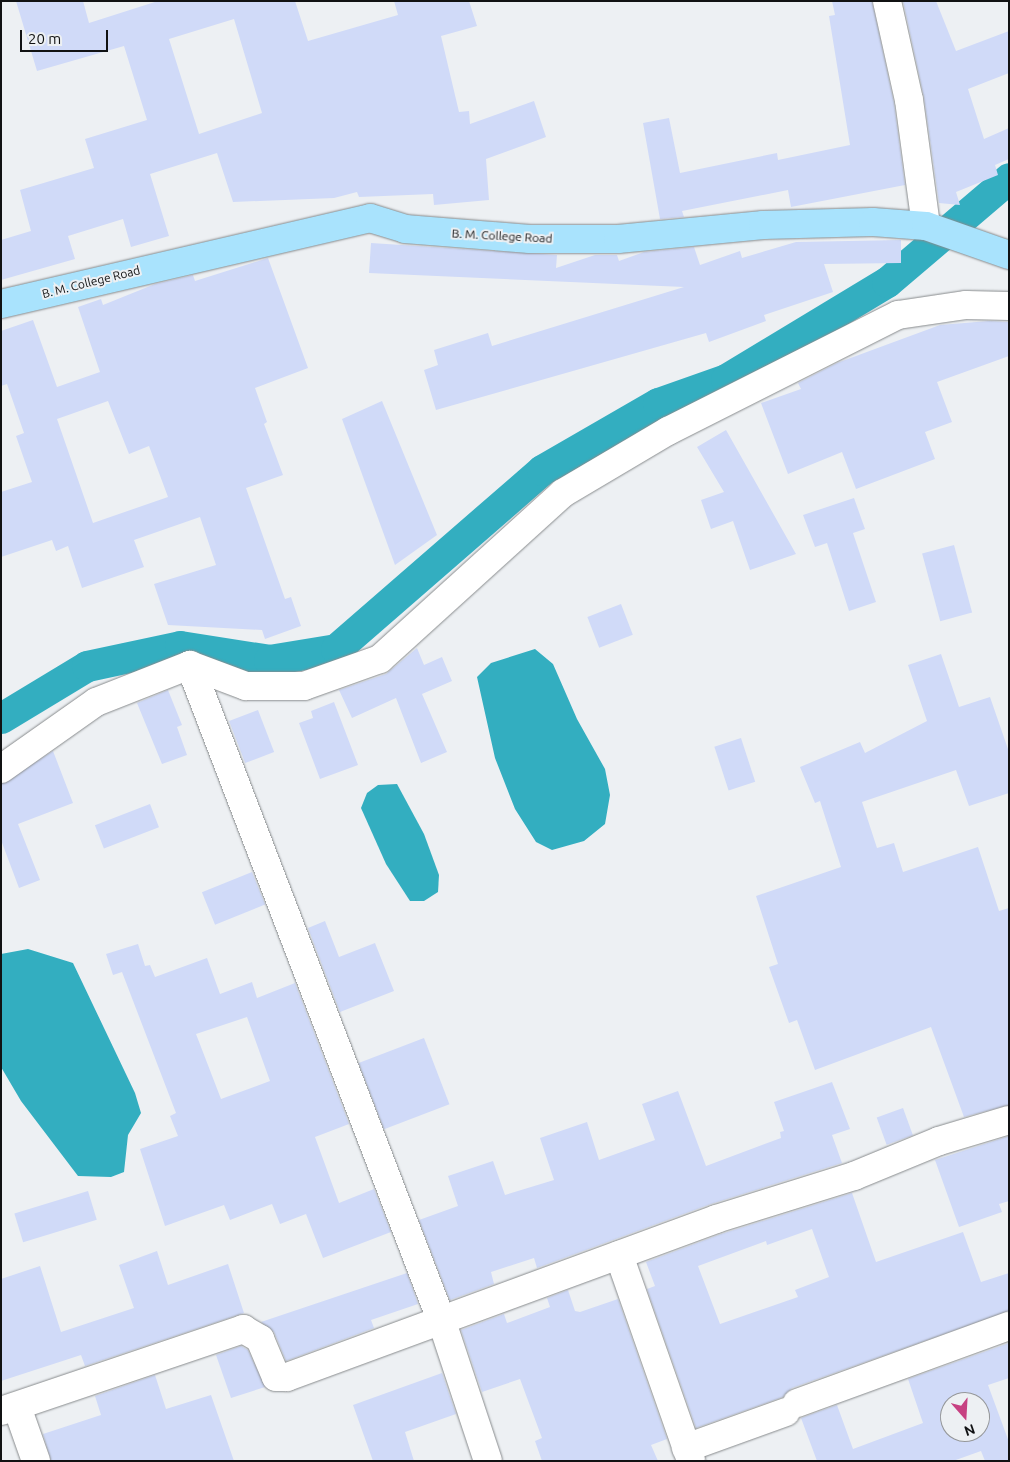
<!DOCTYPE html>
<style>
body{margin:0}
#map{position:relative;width:1010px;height:1462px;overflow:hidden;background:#edf0f3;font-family:Ubuntu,sans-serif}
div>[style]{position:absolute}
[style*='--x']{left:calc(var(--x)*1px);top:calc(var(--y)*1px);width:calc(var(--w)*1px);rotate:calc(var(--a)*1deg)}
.water>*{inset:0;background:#33aec0}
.canal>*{height:31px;margin:-15.5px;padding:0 15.5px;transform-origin:15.5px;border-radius:15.5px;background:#33aec0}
.building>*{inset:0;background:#d0daf8;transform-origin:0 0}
.roads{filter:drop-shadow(0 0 1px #888b8d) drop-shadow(0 0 1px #888b8d)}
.minor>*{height:28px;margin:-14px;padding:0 14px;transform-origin:14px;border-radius:14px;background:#fff}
.major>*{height:28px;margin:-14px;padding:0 14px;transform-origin:14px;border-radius:14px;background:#a9e3fd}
span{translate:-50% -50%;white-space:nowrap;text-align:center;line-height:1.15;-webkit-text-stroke:4px #edf0f3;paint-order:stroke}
.street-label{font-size:12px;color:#111213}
.frame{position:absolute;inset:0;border:2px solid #111213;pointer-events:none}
.north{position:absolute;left:940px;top:1392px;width:50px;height:50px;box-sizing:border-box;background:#edf0f3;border:1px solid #959799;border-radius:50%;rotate:161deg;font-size:14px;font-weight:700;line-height:20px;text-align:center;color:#111213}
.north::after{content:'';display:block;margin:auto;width:18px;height:22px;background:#c74182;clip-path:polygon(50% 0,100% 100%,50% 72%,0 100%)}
.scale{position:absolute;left:20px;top:30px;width:88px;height:22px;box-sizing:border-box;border:2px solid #111213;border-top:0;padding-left:6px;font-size:15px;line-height:18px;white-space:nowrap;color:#111213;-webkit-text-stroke:4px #edf0f3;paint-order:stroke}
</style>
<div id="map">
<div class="water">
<div style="clip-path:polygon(535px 649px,553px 664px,577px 719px,605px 769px,610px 795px,605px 824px,584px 841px,552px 850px,536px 842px,515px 809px,495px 758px,477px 677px,491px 663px)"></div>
<div style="clip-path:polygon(397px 784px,424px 834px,439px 875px,438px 892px,424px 901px,410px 901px,386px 864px,361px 808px,367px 793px,378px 785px)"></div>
<div style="clip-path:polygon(28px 949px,73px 963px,135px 1093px,141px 1113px,128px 1135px,124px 1172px,111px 1177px,78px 1176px,21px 1101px,1px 1067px,1px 954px)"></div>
</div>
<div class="canal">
<div style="--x:1;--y:718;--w:100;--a:-31.2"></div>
<div style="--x:87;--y:666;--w:95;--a:-12.1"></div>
<div style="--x:180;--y:646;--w:90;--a:8.9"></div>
<div style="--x:269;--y:660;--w:68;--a:-9.3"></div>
<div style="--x:336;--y:649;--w:273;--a:-41"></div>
<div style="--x:542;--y:470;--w:134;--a:-30"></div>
<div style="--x:658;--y:403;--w:72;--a:-19.4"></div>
<div style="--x:726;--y:379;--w:188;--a:-31.1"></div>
<div style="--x:887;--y:282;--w:160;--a:-40.4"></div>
</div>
<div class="building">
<div style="clip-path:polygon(evenodd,16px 1px,83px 1px,89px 23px,158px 1px,295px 1px,308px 41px,398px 15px,394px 1px,469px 1px,477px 26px,441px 36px,459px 112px,469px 111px,470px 124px,534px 101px,546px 137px,486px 159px,489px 200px,434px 205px,433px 194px,359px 197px,357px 192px,334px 198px,233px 202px,217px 153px,150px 174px,169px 236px,131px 247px,123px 219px,68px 236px,75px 259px,1px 280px,1px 240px,31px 231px,20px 190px,94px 168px,85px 139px,147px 120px,124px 46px,37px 71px,16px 1px,234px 19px,262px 113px,199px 134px,169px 39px,234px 19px)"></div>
<div style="clip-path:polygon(832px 1px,872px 1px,894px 103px,905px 185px,791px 207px,788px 190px,682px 211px,684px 217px,660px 219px,643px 123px,669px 118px,680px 173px,777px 153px,778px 160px,850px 145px,829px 16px,835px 15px)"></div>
<div style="clip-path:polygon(903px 1px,936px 1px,956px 51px,1009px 31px,1009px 73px,968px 89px,984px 139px,1009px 128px,1009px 159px,995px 165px,998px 175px,956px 192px,960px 205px,939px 203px,924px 98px)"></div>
<div style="clip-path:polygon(901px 240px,901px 263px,824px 264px,833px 292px,764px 315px,766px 321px,709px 342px,706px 333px,436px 410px,424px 370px,438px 365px,434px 350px,488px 333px,492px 346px,684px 287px,369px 273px,371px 243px,557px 255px,556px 268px,595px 255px,617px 255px,619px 261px,644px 252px,694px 247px,700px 265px,740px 251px,742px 258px,796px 242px)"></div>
<div style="clip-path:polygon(evenodd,268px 258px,308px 368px,255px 388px,267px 422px,264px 424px,283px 475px,246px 488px,285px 599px,291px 597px,301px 626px,265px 639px,262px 630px,168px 625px,154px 584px,216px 565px,200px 517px,134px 540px,144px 567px,82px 588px,68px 546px,56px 551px,52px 540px,1px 557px,1px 492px,32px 482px,16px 436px,24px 433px,7px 384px,1px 386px,1px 331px,33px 320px,57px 387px,100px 372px,78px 307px,101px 299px,103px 305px,155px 284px,193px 275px,195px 281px,268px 258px,108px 401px,129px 454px,149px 446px,168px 497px,93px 523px,57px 419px,108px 401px)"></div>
<div style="clip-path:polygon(989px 321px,1009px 322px,1009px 356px,937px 382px,952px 422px,925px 432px,935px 459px,856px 489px,842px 452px,788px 474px,761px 403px,801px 389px,798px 383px,837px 363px,940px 325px)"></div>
<div style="clip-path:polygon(382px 401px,437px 535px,395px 565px,342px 419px)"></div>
<div style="clip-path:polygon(726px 430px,796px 554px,750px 570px,733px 521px,711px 529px,701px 500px,724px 492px,697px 447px)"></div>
<div style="clip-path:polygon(854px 498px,865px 529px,853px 533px,876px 602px,849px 611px,827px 543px,815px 547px,803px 515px)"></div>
<div style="left:954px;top:545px;width:70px;height:33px;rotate:75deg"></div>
<div style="left:621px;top:604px;width:33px;height:36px;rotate:69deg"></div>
<div style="clip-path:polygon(417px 648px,424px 665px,442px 657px,452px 681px,422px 694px,447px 752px,421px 763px,396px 698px,352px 718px,339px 690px,386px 674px)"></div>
<div style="clip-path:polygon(941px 654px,959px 707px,990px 697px,1009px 752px,1009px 793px,969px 806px,956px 770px,862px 802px,877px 848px,894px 843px,903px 872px,978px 847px,999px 911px,1009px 908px,1009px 1105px,964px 1117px,931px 1027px,815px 1070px,797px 1020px,789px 1023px,769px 967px,778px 964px,756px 896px,841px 867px,820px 801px,815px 803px,800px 767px,860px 742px,865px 753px,927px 721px,908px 665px)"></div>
<div style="clip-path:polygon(168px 690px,182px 725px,177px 727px,187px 755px,162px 764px,137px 703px)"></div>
<div style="clip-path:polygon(334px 702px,358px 765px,320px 779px,299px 723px,313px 718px,311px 711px)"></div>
<div style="left:258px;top:710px;width:45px;height:31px;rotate:69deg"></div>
<div style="left:741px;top:738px;width:46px;height:28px;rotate:72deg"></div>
<div style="clip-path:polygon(53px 751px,73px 803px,18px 824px,40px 880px,19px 888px,1px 840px,1px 784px)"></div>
<div style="left:150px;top:804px;width:25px;height:59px;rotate:69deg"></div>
<div style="left:252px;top:872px;width:35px;height:54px;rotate:68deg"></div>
<div style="clip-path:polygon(325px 921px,339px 957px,375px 943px,394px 991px,340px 1012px,308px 928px)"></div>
<div style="clip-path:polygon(evenodd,138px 944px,145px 966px,150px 965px,155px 977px,207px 958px,220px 994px,252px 982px,257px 998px,295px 983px,349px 1124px,315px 1137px,339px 1203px,374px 1189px,391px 1232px,323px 1258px,306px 1214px,280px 1224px,272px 1204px,230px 1220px,224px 1205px,165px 1226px,140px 1149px,178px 1136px,170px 1116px,176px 1113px,122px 972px,113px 975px,106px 954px,138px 944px,247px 1017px,270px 1081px,221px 1099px,196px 1034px,247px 1017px)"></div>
<div style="left:424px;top:1038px;width:71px;height:70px;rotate:69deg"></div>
<div style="clip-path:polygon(832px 1082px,850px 1129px,832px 1135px,842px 1163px,711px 1204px,537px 1268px,534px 1258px,491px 1272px,494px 1284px,450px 1300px,419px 1220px,458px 1206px,448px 1176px,493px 1161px,505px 1195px,554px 1180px,540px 1138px,587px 1122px,599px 1160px,655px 1140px,642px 1104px,678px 1091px,706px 1166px,781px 1138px,780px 1132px,784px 1131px,774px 1102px)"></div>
<div style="left:903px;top:1108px;width:29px;height:28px;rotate:70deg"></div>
<div style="clip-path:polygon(1009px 1136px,1009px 1201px,999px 1204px,1002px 1212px,959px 1227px,935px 1160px)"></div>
<div style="left:88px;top:1191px;width:30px;height:77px;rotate:73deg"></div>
<div style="clip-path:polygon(evenodd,852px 1193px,876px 1262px,963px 1232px,981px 1282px,1009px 1273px,1009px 1311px,792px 1388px,783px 1397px,696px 1428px,647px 1289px,655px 1286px,646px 1262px,721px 1234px,852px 1193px,812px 1229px,829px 1277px,795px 1290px,798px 1297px,720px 1324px,698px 1266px,766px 1241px,767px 1245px,812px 1229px)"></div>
<div style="clip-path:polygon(157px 1251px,168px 1285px,228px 1264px,244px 1313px,85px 1366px,81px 1355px,1px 1381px,1px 1279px,40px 1266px,61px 1332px,134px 1308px,119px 1265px)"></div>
<div style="clip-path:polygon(407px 1273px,418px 1304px,371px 1320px,374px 1328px,286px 1361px,274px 1332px,261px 1322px)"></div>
<div style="clip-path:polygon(568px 1290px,575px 1311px,580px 1312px,618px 1299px,667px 1439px,651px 1445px,658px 1461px,542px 1461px,535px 1441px,542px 1438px,520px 1379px,482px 1392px,461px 1330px,504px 1314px,507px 1323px,550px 1307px,547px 1298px)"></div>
<div style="clip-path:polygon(evenodd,1009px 1343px,1009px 1378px,988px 1385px,1009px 1442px,1009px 1461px,985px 1461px,981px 1451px,953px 1461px,817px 1461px,801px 1418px,837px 1405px,853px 1449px,923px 1423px,908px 1379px,1009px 1343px,950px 1402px,980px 1402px,980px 1432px,950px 1432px,950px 1402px)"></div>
<div style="clip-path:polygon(241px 1346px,248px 1350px,265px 1387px,231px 1398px,216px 1355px)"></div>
<div style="clip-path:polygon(442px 1373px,456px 1414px,405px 1432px,414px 1461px,373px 1461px,353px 1405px)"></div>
<div style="clip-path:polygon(155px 1375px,166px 1409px,211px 1395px,234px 1461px,51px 1461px,43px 1434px,101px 1415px,95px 1396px)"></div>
</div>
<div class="roads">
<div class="minor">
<div style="--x:887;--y:1;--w:101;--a:77.5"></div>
<div style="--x:909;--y:100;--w:127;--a:82.3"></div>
<div style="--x:190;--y:665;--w:704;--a:69.02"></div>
<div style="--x:442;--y:1322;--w:146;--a:71.7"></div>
<div style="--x:1;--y:769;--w:116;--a:-35.2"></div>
<div style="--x:96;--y:702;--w:101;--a:-21.5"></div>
<div style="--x:190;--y:665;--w:60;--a:20.6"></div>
<div style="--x:246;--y:686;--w:58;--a:0"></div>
<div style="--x:304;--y:686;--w:81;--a:-19.6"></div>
<div style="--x:380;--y:659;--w:247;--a:-42.2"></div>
<div style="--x:563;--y:493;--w:122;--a:-30.6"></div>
<div style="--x:668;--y:431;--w:258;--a:-26.8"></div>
<div style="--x:898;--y:315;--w:69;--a:-8.4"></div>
<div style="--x:966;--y:305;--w:43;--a:1.3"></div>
<div style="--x:619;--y:1255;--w:218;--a:70.7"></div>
<div style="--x:797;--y:1403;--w:226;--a:-20"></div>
<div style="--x:17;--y:1407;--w:57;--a:70.6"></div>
<div style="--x:1;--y:1411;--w:256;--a:-18.7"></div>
<div style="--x:243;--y:1329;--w:20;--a:30"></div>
<div style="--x:260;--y:1339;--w:41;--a:67.2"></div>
<div style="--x:276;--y:1377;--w:11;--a:0"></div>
<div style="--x:287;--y:1377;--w:457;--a:-20.2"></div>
<div style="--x:716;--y:1219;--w:145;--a:-17.3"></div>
<div style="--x:854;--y:1176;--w:92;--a:-22.4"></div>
<div style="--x:939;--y:1141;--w:73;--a:-16.7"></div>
<div style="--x:686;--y:1448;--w:106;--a:-19.8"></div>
</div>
<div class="major">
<div style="--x:1;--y:304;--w:379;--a:-13.1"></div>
<div style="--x:370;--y:218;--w:37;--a:17"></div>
<div style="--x:405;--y:229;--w:125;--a:4.6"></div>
<div style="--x:530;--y:239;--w:88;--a:0"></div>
<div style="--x:618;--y:239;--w:146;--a:-5.5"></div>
<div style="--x:763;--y:225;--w:110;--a:-1.6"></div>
<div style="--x:873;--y:222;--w:53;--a:4.3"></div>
<div style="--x:926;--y:226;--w:88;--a:19.3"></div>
</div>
</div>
<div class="street-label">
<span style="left:502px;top:236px;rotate:3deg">B. M. College Road</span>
<span style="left:91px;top:282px;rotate:-14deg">B. M. College Road</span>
</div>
<div class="frame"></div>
<div class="north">N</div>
<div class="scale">20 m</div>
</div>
